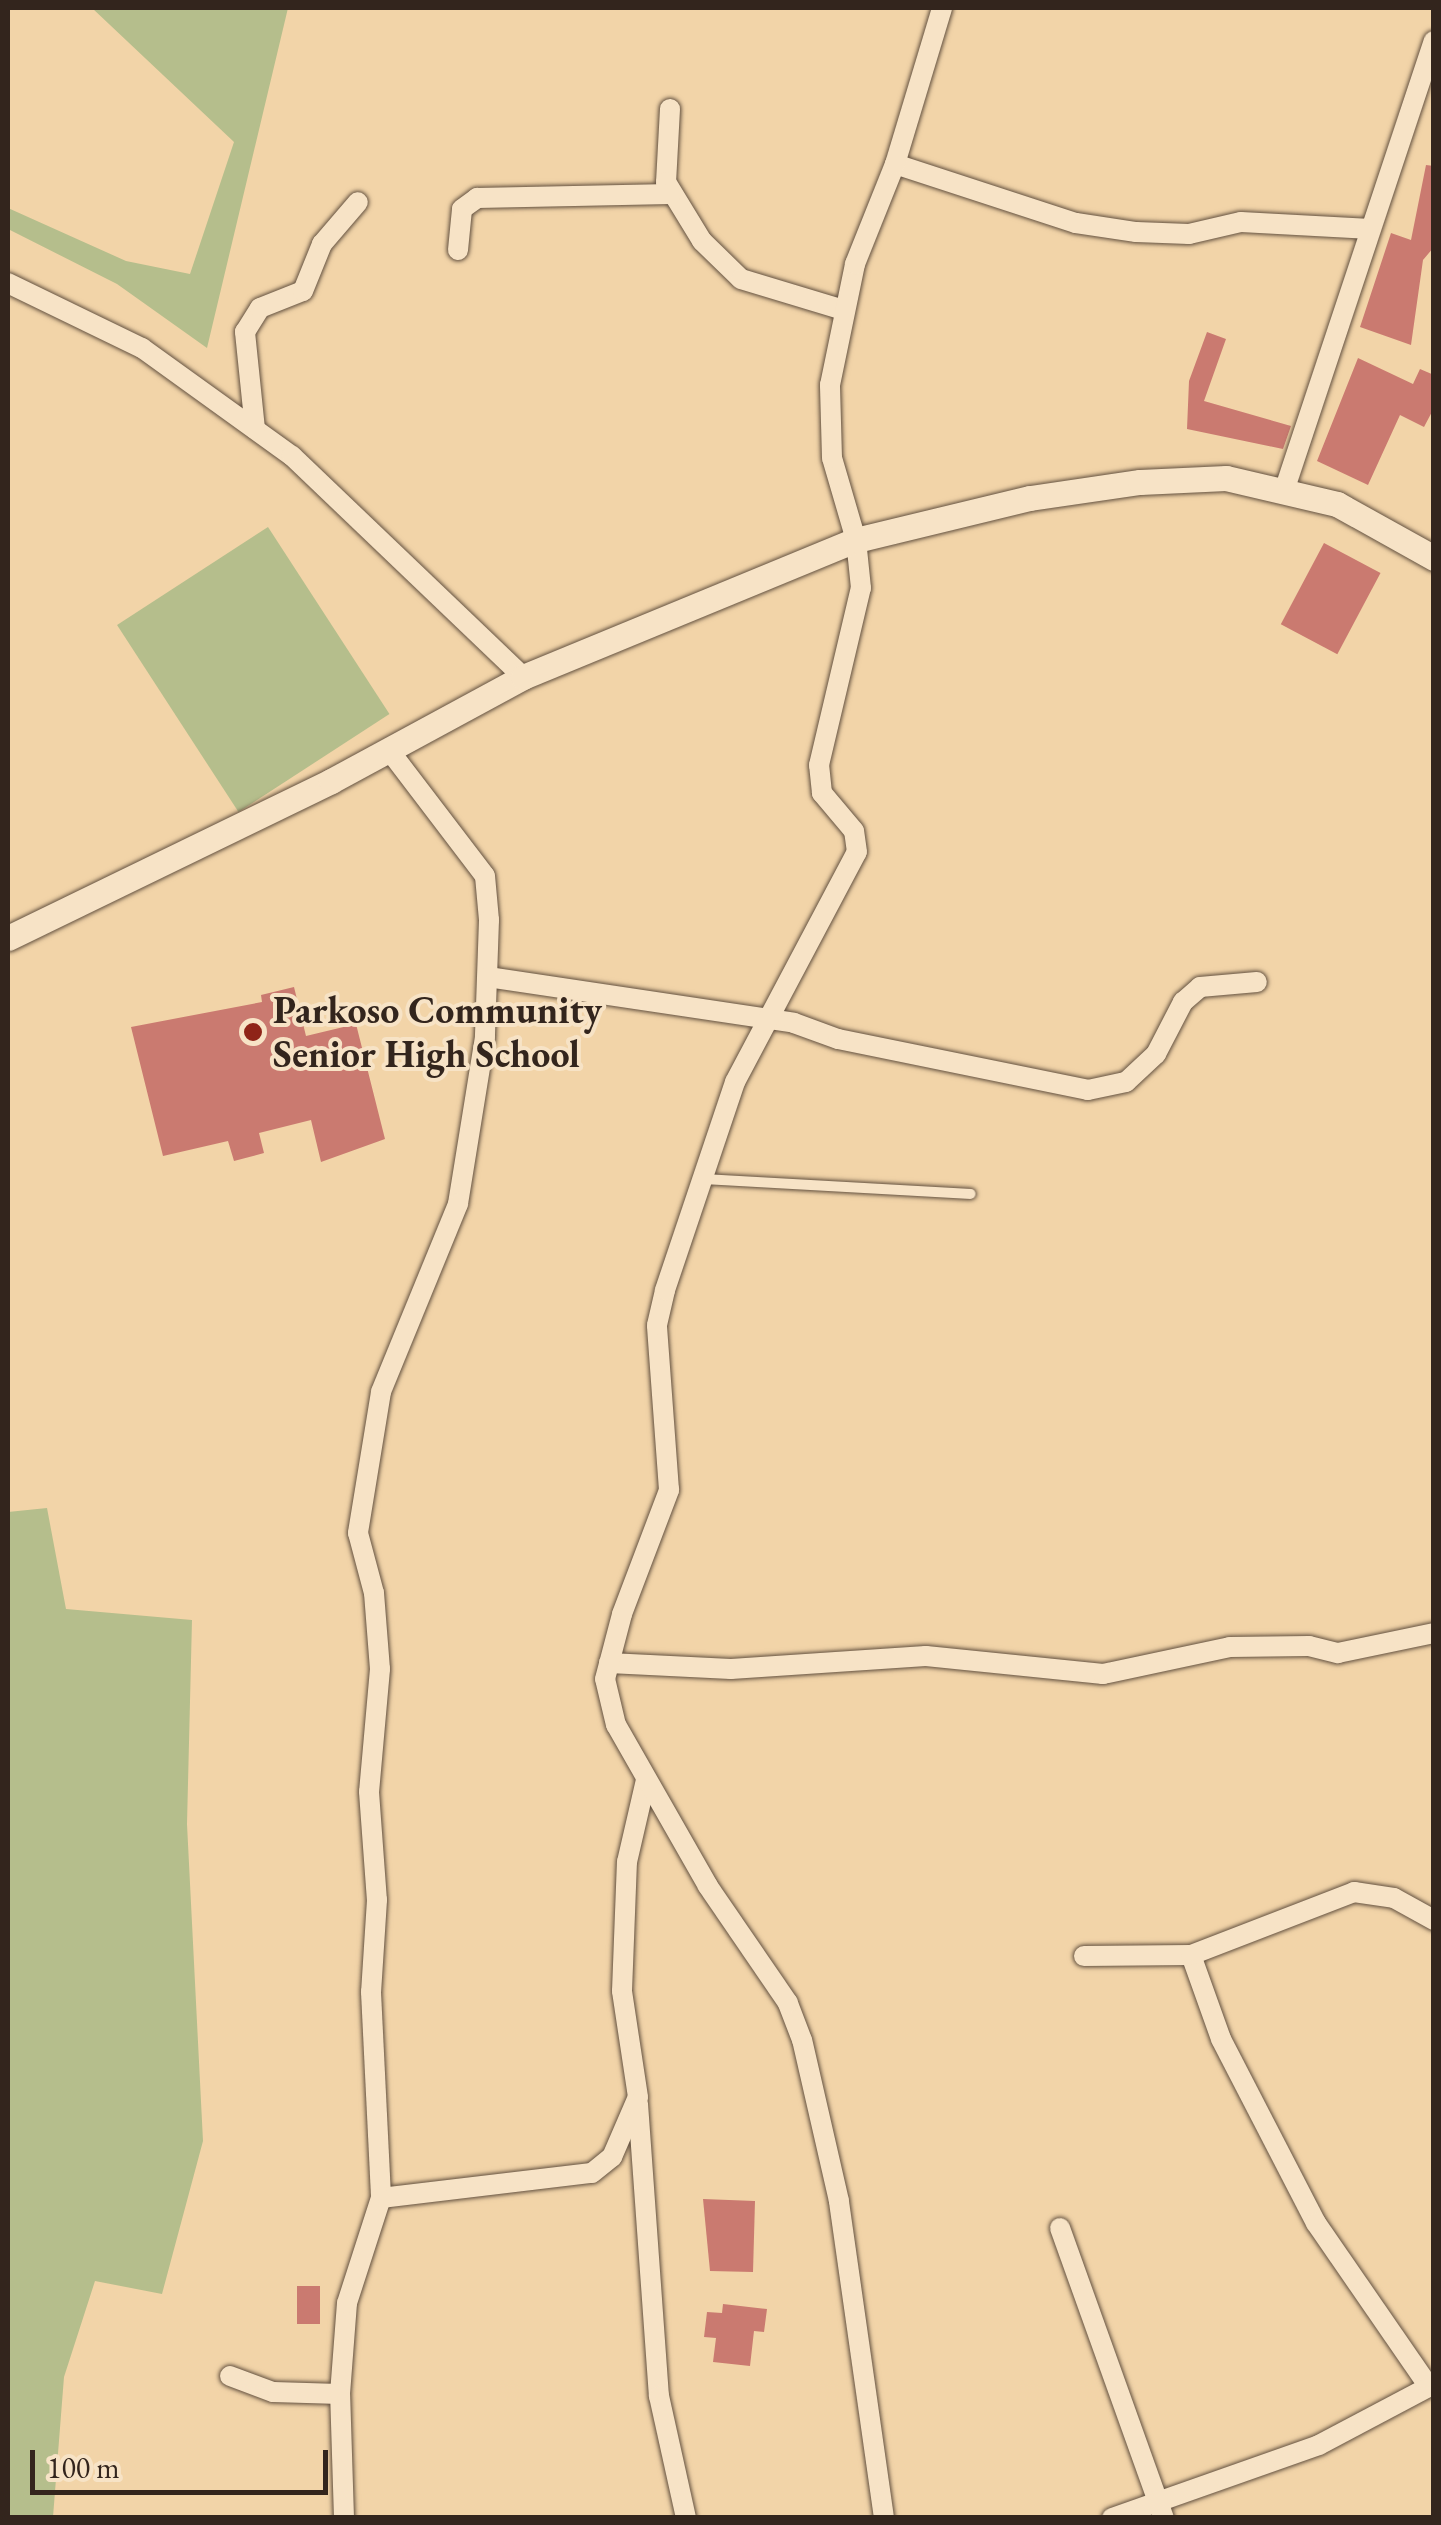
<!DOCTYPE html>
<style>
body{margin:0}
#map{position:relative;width:1441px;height:2525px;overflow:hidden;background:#f2d4a8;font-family:"EB Garamond",serif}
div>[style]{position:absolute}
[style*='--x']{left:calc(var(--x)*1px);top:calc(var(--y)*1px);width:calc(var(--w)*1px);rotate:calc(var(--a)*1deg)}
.green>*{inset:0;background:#b5be8c;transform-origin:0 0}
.building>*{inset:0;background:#ca7a70;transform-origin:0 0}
.roads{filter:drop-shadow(0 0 2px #635140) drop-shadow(0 0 2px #635140)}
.service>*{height:10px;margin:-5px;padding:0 5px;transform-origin:5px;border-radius:5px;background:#f7e3c6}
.minor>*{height:20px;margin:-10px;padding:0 10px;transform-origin:10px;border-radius:10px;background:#f7e3c6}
.tertiary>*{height:25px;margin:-12.5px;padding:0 12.5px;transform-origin:12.5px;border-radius:12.5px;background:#f7e3c6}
.dots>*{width:28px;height:28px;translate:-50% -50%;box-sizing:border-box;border:5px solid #f7e3c6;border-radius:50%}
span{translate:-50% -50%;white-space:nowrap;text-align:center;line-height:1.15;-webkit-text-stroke:8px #f7e3c6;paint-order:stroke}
.poi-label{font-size:38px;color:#33251d;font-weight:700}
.left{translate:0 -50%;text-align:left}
.frame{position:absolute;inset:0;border:10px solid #33251d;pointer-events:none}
.scale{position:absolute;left:30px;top:2450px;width:298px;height:45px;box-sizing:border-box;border:5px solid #33251d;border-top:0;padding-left:12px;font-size:30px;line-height:35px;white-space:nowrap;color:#33251d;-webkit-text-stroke:8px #f7e3c6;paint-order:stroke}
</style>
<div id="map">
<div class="green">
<div style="clip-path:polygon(92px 8px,288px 8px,207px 348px,117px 284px,8px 229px,8px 208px,126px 261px,190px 274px,234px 142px)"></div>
<div style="left:268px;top:527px;width:223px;height:180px;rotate:57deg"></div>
<div style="clip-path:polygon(47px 1508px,66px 1609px,192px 1620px,187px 1824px,203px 2141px,162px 2294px,95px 2281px,64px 2377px,53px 2517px,8px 2518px,8px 1512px)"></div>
</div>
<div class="building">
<div style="clip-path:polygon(1426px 165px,1434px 166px,1434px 247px,1423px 260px,1411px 345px,1360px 327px,1391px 233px,1411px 240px)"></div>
<div style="clip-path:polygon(1207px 332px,1226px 339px,1204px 401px,1291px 426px,1283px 449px,1187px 429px,1189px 381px)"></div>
<div style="clip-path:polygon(1358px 358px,1413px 384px,1420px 369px,1434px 375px,1434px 408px,1424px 427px,1400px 415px,1368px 485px,1317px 461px)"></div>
<div style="left:1324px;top:543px;width:64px;height:92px;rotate:28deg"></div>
<div style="clip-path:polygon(294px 987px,306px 1036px,356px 1024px,385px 1139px,321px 1162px,311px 1120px,259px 1133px,264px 1153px,234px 1161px,228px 1141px,163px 1156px,131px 1027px,262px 1002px,261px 995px)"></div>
<div style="clip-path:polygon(703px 2199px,755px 2201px,753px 2272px,710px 2271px)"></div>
<div style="left:297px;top:2286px;width:23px;height:38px"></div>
<div style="clip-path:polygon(723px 2304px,767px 2309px,764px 2332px,754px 2331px,750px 2366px,713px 2362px,716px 2338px,704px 2337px,707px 2312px,722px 2313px)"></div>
</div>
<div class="roads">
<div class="service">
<div style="--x:704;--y:1179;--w:267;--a:3.2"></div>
</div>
<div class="minor">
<div style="--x:670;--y:109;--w:73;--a:93.1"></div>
<div style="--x:666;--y:182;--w:69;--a:58.6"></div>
<div style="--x:702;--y:241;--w:54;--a:44.3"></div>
<div style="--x:741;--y:279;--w:108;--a:16.8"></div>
<div style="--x:895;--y:164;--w:190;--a:18.1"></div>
<div style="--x:1076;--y:223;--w:61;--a:8.5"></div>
<div style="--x:1136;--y:232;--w:53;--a:2.2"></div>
<div style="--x:1189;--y:234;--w:53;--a:-13"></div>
<div style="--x:1241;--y:222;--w:130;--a:3.1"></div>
<div style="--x:458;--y:250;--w:41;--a:-84.4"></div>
<div style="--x:462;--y:209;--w:19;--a:-36"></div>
<div style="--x:477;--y:198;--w:194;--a:-1.2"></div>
<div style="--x:8;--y:283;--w:149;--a:25.9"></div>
<div style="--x:142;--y:348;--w:185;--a:35.8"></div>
<div style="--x:292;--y:456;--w:320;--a:43.7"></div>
<div style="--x:255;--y:429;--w:98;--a:-95.9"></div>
<div style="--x:245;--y:332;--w:28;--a:-58"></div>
<div style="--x:260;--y:308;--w:46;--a:-21.6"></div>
<div style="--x:303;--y:291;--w:51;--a:-68"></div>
<div style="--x:322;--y:244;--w:55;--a:-49.4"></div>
<div style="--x:1285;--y:488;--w:471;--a:-71.6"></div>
<div style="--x:389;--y:750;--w:158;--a:52.7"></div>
<div style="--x:485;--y:876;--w:44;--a:84.8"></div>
<div style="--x:489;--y:920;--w:117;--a:92"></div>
<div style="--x:485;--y:1037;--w:169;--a:99.2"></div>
<div style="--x:458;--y:1204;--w:203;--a:112.3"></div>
<div style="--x:381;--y:1392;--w:143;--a:99.3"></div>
<div style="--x:358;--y:1533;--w:62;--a:75.1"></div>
<div style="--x:374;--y:1593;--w:76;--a:85.5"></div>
<div style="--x:380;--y:1669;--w:123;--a:95.1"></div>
<div style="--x:369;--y:1792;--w:108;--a:85.8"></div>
<div style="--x:377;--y:1900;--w:92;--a:93.7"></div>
<div style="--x:371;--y:1992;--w:206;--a:87.2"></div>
<div style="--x:381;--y:2198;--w:212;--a:-6.8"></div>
<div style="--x:592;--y:2173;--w:26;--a:-39"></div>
<div style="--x:612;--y:2157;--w:65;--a:-66.6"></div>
<div style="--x:638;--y:2097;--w:107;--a:-98.6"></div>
<div style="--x:622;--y:1991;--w:129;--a:-87.8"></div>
<div style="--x:627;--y:1862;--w:84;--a:-77"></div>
<div style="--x:488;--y:977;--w:309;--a:8.5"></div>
<div style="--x:794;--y:1023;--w:47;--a:20"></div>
<div style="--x:838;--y:1039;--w:255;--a:11.5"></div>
<div style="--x:1088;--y:1090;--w:39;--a:-12"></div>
<div style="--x:1126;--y:1082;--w:41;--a:-43"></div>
<div style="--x:1156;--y:1054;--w:59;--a:-62.6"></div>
<div style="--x:1183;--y:1002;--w:23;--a:-41"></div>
<div style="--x:1200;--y:987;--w:57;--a:-5"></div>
<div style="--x:609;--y:1663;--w:122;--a:2.8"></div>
<div style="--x:731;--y:1669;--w:195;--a:-3.8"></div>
<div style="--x:926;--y:1656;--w:178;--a:5.8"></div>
<div style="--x:1103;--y:1674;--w:130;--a:-12"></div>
<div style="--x:1230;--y:1647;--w:79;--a:-0.7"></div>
<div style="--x:1309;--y:1646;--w:30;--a:14"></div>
<div style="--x:1338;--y:1653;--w:98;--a:-11.8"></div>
<div style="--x:1191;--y:1955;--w:89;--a:70.3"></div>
<div style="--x:1221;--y:2039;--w:207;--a:62.7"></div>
<div style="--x:1316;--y:2223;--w:199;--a:55.4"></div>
<div style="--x:1084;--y:1956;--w:107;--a:-0.5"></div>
<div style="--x:1191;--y:1955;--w:175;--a:-21.1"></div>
<div style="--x:1354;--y:1892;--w:40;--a:8.5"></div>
<div style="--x:1394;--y:1898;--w:46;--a:28.8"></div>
<div style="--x:638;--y:2104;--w:293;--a:85.9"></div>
<div style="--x:659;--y:2396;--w:125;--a:77.5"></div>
<div style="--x:1060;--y:2228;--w:308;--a:70.3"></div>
<div style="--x:230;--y:2376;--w:46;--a:20.4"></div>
<div style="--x:273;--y:2392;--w:67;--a:1.7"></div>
<div style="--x:344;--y:2518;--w:124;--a:-91.8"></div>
<div style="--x:340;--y:2394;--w:91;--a:-85.6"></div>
<div style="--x:347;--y:2303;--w:110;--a:-72.1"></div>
<div style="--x:884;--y:2518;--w:320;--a:-98.1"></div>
<div style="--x:839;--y:2201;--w:165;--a:-102.9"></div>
<div style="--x:802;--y:2040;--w:40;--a:-111"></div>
<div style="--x:788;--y:2003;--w:142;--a:-124.4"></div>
<div style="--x:708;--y:1886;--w:185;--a:-119.7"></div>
<div style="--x:616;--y:1725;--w:47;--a:-103.4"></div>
<div style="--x:605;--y:1679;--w:67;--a:-75.3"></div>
<div style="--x:622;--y:1614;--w:133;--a:-69.2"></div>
<div style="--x:669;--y:1490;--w:165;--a:-94.2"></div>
<div style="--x:657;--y:1325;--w:36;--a:-77"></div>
<div style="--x:665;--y:1290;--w:219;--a:-71.4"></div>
<div style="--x:735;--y:1082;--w:260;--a:-62.1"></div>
<div style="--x:857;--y:852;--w:21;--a:-98"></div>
<div style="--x:854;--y:831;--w:50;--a:-130.1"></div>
<div style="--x:822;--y:793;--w:28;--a:-96"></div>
<div style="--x:819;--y:765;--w:182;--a:-76.7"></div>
<div style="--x:861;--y:588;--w:48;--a:-95.9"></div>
<div style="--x:856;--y:540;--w:85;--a:-106.3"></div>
<div style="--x:832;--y:458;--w:73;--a:-91.6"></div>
<div style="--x:830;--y:385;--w:124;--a:-78.3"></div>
<div style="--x:855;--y:264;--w:108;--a:-68.2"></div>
<div style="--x:895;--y:164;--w:163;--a:-73.2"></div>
<div style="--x:1112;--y:2518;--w:219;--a:-19.4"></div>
<div style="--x:1319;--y:2445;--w:130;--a:-27.9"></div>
</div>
<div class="tertiary">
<div style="--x:8;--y:938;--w:359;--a:-25.9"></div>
<div style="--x:331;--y:781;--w:218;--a:-28.4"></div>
<div style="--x:523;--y:677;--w:360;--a:-22.4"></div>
<div style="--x:856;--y:540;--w:179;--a:-13.6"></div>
<div style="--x:1030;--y:498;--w:111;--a:-8.3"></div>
<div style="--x:1140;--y:482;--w:86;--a:-2.7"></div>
<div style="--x:1226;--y:478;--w:114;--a:13.2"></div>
<div style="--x:1337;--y:504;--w:111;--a:29.1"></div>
</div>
</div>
<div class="dots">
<div style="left:253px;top:1032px;background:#8f2418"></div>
</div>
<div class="poi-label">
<span class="left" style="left:273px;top:1032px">Parkoso Community<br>Senior High School</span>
</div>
<div class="frame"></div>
<div class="scale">100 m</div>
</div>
